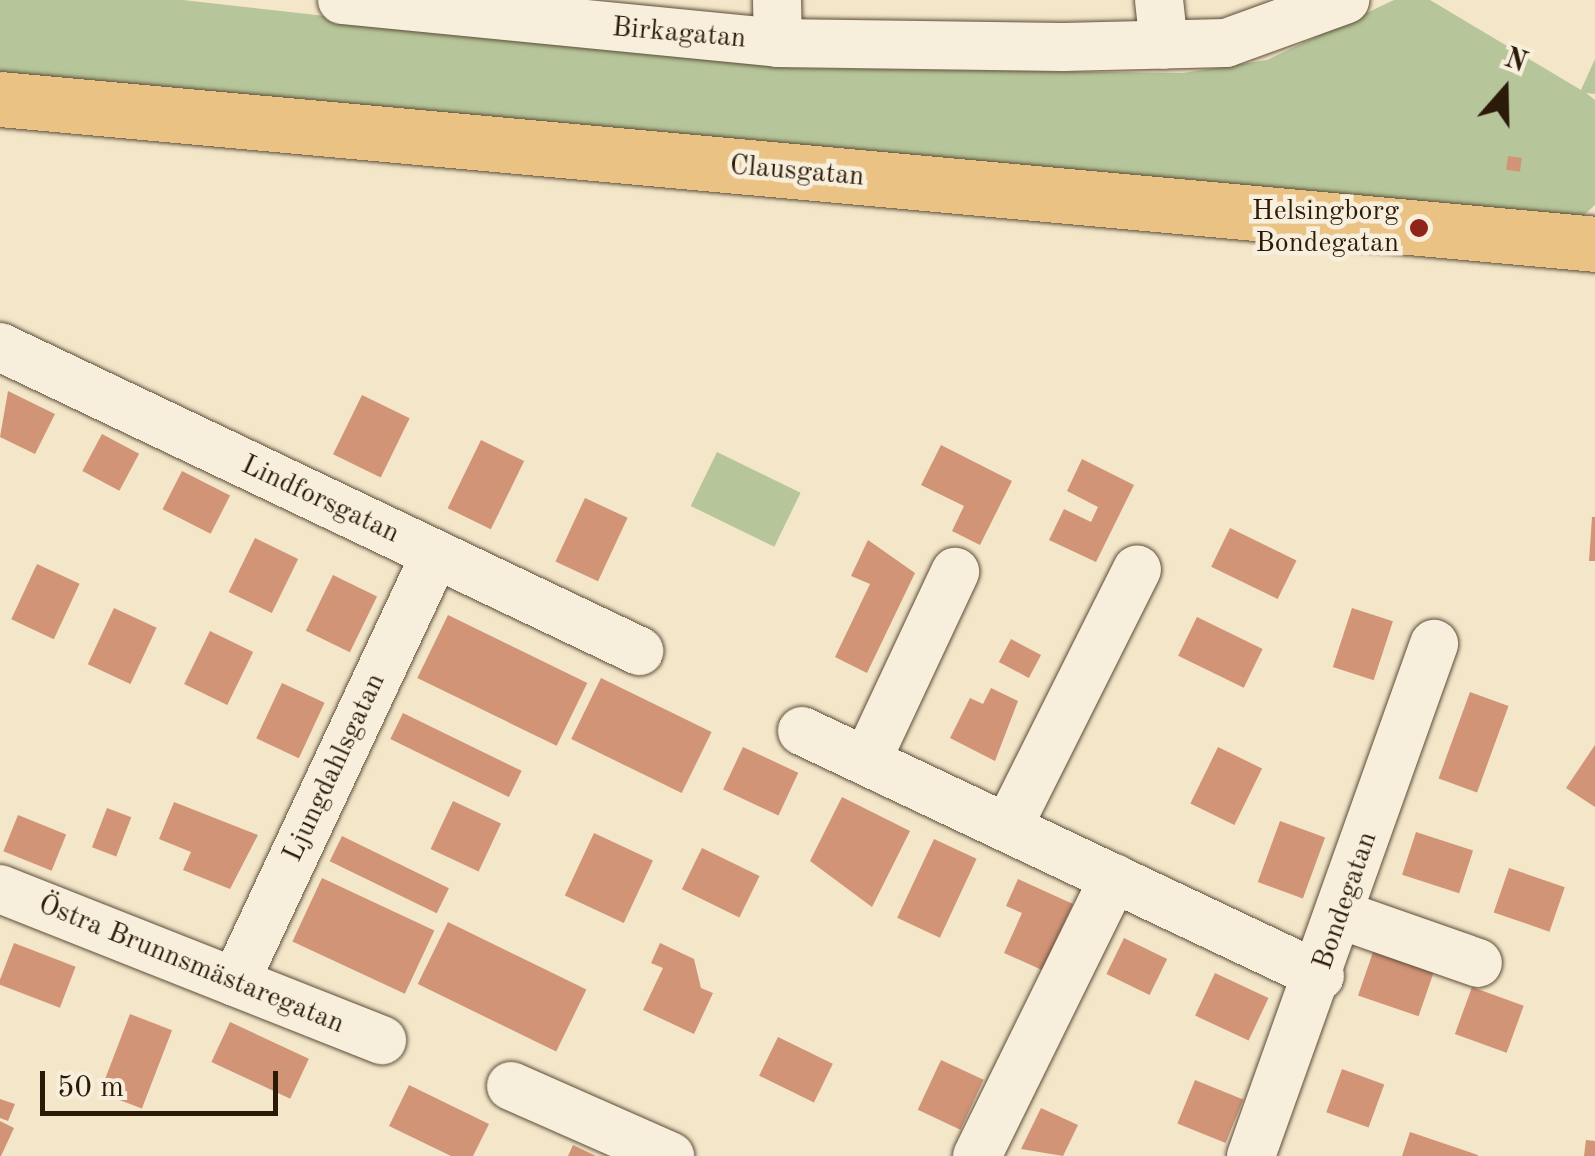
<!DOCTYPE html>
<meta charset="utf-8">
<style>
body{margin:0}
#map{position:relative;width:1595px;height:1156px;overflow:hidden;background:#f3e6c9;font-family:"Old Standard TT",serif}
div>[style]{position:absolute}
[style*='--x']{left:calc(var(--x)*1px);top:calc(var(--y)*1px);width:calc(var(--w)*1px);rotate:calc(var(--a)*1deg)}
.green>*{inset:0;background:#b6c69a;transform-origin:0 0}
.building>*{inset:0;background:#d29477;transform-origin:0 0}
.roads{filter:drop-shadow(0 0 2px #5e4d39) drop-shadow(0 0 2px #5e4d39)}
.minor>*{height:48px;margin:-24px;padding:0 24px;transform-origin:24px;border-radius:24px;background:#f7efdc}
.major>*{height:55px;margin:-27.5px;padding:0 27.5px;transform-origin:27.5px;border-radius:27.5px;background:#eac384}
.dots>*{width:28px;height:28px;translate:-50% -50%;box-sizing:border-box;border:5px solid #f7efdc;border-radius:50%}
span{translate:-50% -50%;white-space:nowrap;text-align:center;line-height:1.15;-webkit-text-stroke:9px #f7efdc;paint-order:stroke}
.street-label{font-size:28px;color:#2c1a09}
.poi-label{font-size:28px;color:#2c1a09}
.right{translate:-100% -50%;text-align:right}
.north{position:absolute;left:1455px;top:40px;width:100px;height:100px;-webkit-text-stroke:8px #f7efdc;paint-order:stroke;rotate:20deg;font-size:28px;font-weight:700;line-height:40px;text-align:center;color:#2c1a09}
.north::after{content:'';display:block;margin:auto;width:35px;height:45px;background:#2c1a09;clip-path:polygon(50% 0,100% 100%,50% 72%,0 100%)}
.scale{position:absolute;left:40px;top:1071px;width:238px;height:45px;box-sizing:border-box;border:5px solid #2c1a09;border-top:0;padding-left:12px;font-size:30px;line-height:35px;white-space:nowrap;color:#2c1a09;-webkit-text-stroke:8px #f7efdc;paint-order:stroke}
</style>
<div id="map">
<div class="green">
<div style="clip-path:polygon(0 0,183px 0,790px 68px,1183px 73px,1267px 60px,1394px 0,1430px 0,1581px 90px,1595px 59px,1595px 94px,1586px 93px,1595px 100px,1595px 205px,1583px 216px,0 77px)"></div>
<div style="left:717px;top:452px;width:93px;height:60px;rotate:26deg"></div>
</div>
<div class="building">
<div style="left:1508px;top:156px;width:14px;height:14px;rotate:8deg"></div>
<div style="clip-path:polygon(8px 391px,55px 414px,35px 454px,0 437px)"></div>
<div style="left:362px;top:395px;width:53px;height:66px;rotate:26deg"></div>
<div style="left:102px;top:434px;width:42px;height:42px;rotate:28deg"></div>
<div style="left:481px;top:440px;width:48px;height:76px;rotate:26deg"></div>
<div style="clip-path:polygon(941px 445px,1012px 481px,980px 545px,952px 531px,964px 506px,921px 485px)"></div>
<div style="clip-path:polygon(1082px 459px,1134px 485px,1096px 562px,1049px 540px,1064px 509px,1091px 522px,1098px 507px,1067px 491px)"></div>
<div style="left:182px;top:471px;width:54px;height:43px;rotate:27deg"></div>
<div style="left:585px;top:498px;width:47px;height:70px;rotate:25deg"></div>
<div style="clip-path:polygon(1592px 517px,1595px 517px,1595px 561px,1589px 561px)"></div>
<div style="left:1230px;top:528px;width:74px;height:43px;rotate:26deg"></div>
<div style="left:255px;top:538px;width:48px;height:60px;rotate:26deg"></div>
<div style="clip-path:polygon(868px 540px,915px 573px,867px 673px,835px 657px,870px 584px,851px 576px)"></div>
<div style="left:37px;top:564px;width:47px;height:61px;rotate:25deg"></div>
<div style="left:333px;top:575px;width:49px;height:62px;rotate:26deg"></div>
<div style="left:114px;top:608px;width:47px;height:62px;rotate:25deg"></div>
<div style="left:1352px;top:608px;width:43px;height:62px;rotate:18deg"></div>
<div style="left:448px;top:615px;width:155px;height:70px;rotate:26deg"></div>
<div style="left:1197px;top:617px;width:73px;height:43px;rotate:26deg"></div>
<div style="left:210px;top:631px;width:48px;height:59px;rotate:26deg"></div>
<div style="left:1011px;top:639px;width:34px;height:26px;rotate:28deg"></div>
<div style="left:601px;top:678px;width:123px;height:68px;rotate:26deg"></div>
<div style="left:282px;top:683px;width:47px;height:61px;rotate:25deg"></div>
<div style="clip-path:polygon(991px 688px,1018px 701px,995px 761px,950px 738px,970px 698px,983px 704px)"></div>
<div style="left:1470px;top:692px;width:41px;height:92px;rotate:20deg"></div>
<div style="left:403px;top:713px;width:132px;height:29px;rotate:26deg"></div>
<div style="clip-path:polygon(1595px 745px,1595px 807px,1566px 788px)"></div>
<div style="left:743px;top:747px;width:61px;height:47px;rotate:25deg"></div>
<div style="left:1218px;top:747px;width:49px;height:63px;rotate:26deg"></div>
<div style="clip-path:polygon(842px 797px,910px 831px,872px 907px,810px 861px)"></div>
<div style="left:453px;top:801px;width:53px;height:53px;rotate:25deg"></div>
<div style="clip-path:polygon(174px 802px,258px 835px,230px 889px,183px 870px,191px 852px,159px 839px)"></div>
<div style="left:107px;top:808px;width:26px;height:42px;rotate:21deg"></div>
<div style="left:18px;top:815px;width:52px;height:39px;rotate:22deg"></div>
<div style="left:1280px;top:821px;width:48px;height:65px;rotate:20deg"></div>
<div style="left:1416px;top:832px;width:60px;height:45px;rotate:18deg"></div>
<div style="left:594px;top:833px;width:65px;height:69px;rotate:25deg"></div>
<div style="left:342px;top:836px;width:119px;height:28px;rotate:26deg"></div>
<div style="left:934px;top:839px;width:47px;height:87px;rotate:25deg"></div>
<div style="left:702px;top:848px;width:64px;height:46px;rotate:26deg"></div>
<div style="left:1509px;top:868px;width:59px;height:47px;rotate:19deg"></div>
<div style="left:322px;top:878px;width:124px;height:70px;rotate:25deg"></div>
<div style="clip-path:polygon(1018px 879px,1073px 904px,1042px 970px,1004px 953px,1022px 913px,1006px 906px)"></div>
<div style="left:448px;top:922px;width:154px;height:69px;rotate:26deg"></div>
<div style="left:1124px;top:938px;width:48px;height:40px;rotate:26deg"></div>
<div style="left:14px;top:943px;width:66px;height:44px;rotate:21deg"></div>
<div style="clip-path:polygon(660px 943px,694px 959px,701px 988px,713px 993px,694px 1034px,643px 1010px,663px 968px,651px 963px)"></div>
<div style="left:1373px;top:952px;width:64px;height:46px;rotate:19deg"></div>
<div style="left:1215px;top:973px;width:59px;height:47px;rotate:25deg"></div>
<div style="left:1472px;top:987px;width:55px;height:50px;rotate:20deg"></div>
<div style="left:130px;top:1014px;width:45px;height:84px;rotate:21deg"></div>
<div style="left:230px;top:1022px;width:87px;height:44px;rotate:25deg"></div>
<div style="left:778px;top:1037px;width:61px;height:43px;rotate:26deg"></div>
<div style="left:941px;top:1060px;width:47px;height:55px;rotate:25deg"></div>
<div style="left:1342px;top:1069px;width:45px;height:46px;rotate:20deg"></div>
<div style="left:1195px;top:1080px;width:52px;height:47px;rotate:22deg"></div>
<div style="clip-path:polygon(409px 1085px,489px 1124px,473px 1156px,451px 1156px,389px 1126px)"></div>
<div style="clip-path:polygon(0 1099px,15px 1104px,8px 1121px,0 1118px)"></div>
<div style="clip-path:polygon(1041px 1108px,1078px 1125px,1063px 1156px,1021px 1149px)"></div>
<div style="clip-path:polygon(0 1121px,14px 1128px,1px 1156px,0 1156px)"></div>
<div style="clip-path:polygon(1410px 1132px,1478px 1155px,1478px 1156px,1402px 1156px)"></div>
<div style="clip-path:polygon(1586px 1140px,1595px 1141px,1595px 1156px,1584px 1156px)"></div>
<div style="clip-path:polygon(573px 1145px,596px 1156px,568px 1156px)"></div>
</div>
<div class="roads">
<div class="minor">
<div style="--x:342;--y:0;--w:438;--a:5.6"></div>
<div style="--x:778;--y:43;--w:285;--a:0.8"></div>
<div style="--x:1063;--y:47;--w:163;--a:-1.4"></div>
<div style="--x:1226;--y:43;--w:127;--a:-19.9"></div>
<div style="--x:777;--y:0;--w:43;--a:88.7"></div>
<div style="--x:1159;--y:0;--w:45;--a:83.7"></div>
<div style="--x:0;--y:347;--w:708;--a:25.44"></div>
<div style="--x:802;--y:731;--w:573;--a:25.31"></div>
<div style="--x:867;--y:760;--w:208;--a:-64.9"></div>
<div style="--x:1008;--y:827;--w:288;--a:-63.4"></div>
<div style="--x:0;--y:889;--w:411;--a:21.6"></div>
<div style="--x:1341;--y:915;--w:145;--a:19.3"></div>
<div style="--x:235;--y:982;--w:472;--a:-64.9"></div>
<div style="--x:511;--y:1086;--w:174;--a:23.8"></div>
<div style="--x:977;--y:1156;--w:310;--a:-63.8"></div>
<div style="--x:1251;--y:1156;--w:544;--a:-70.33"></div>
</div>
<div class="major">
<div style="--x:0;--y:99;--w:1602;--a:5.19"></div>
</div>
</div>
<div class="dots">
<div style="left:1419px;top:228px;background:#8f2418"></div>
</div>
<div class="street-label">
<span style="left:679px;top:34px;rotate:5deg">Birkagatan</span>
<span style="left:797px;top:172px;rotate:5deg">Clausgatan</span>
<span style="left:320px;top:500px;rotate:25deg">Lindforsgatan</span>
<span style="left:335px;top:768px;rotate:-65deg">Ljungdahlsgatan</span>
<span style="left:1346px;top:901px;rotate:-71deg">Bondegatan</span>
<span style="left:191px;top:965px;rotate:22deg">Östra Brunnsmästaregatan</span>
</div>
<div class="poi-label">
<span class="right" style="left:1399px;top:228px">Helsingborg<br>Bondegatan</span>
</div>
<div class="north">N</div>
<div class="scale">50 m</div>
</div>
